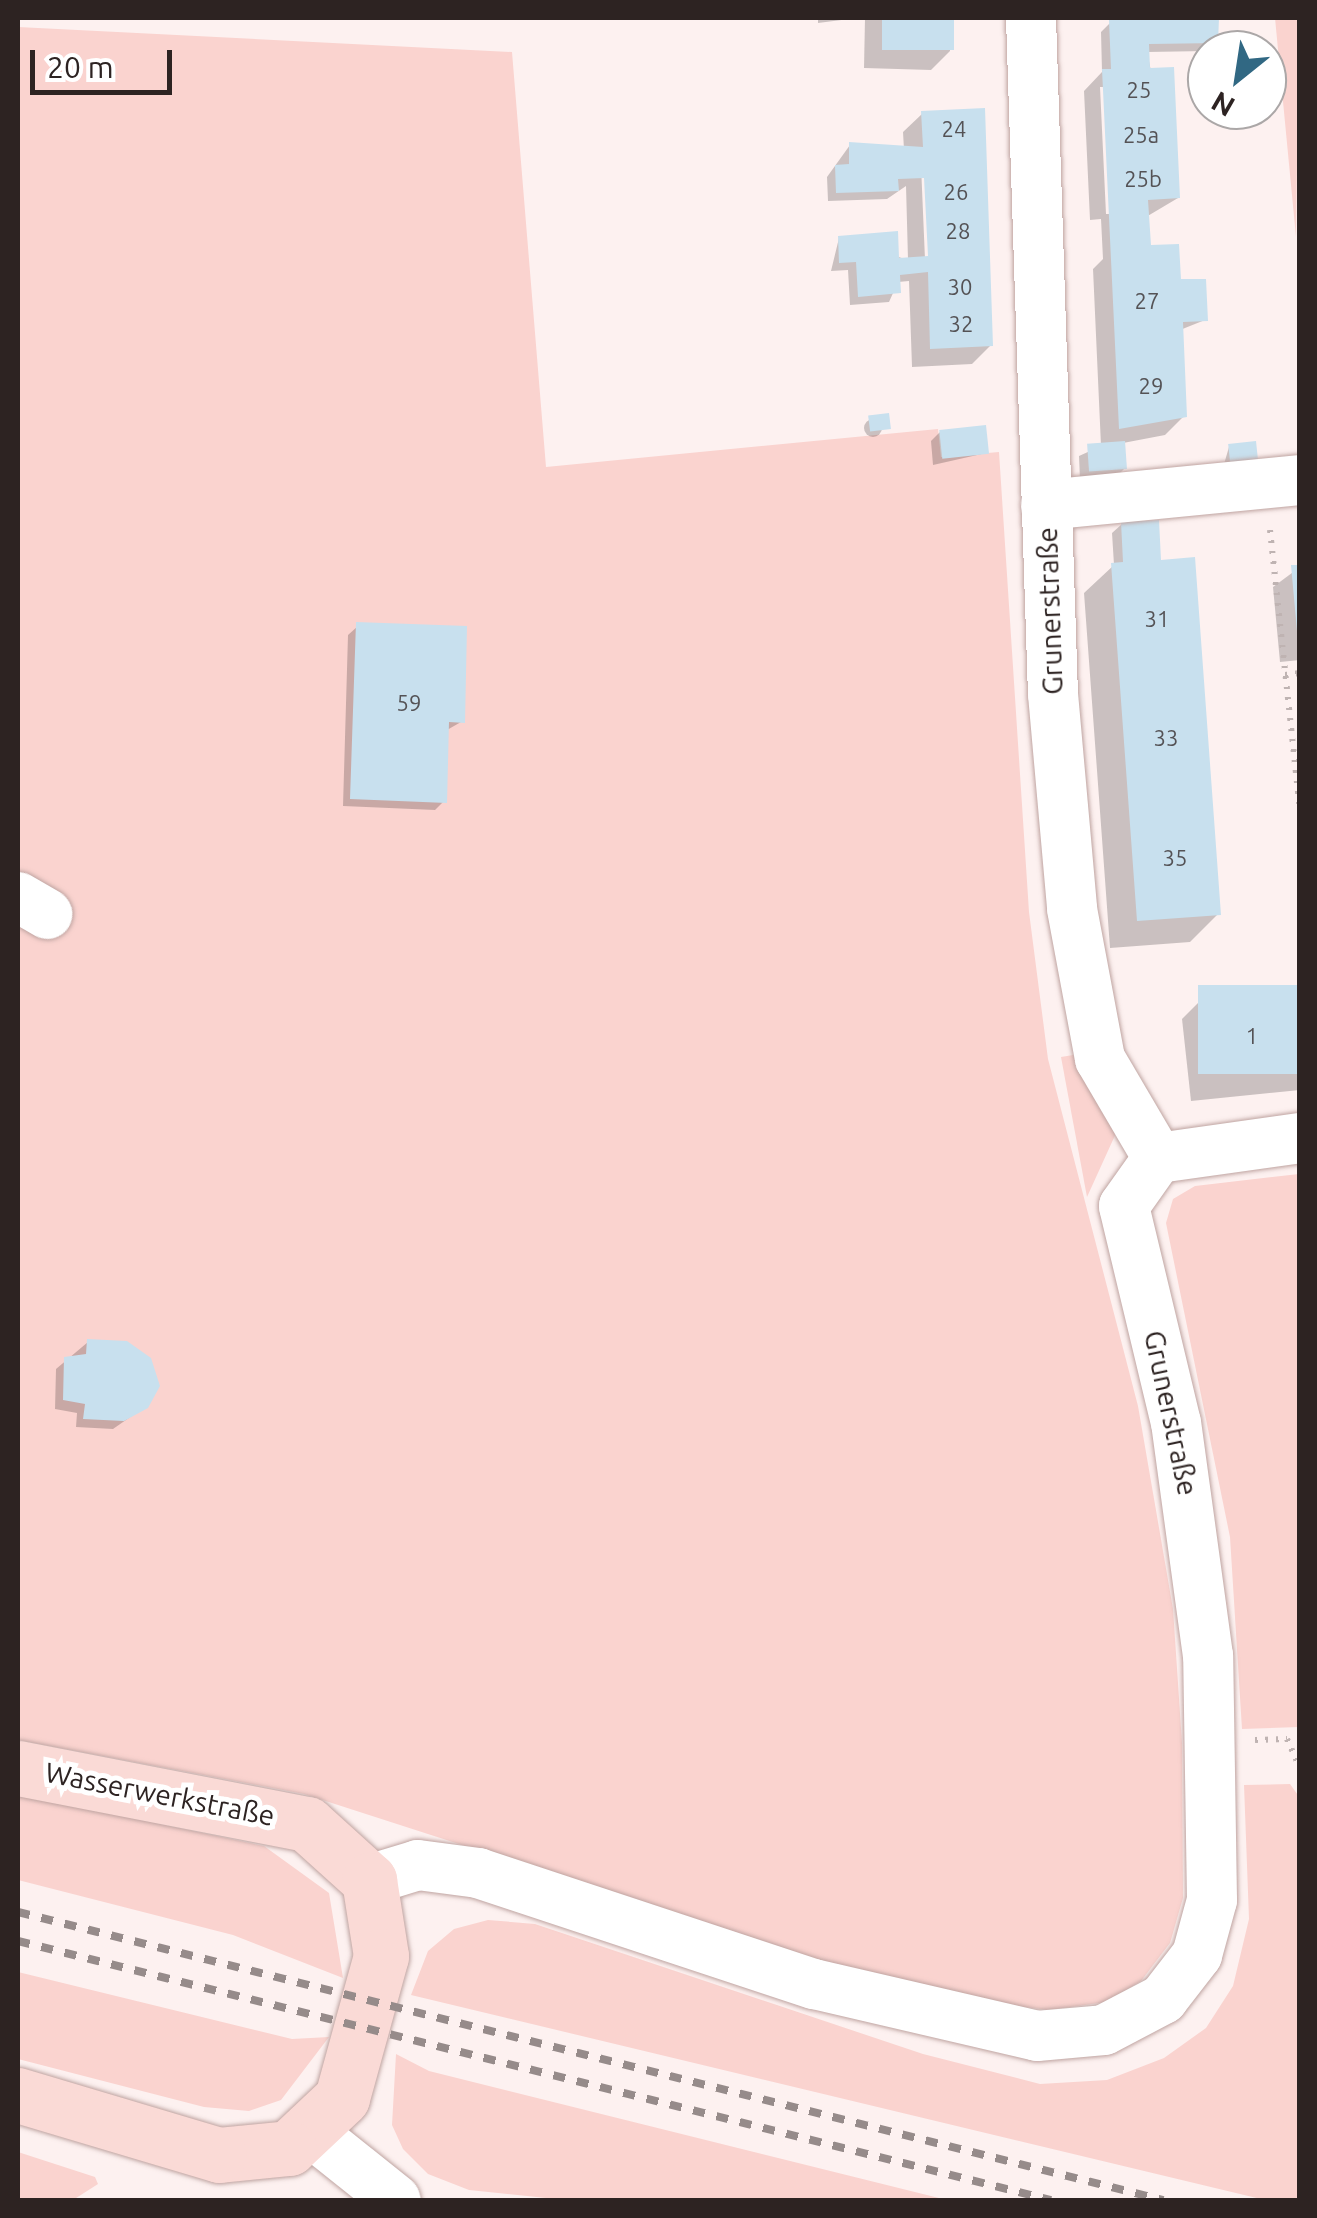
<!DOCTYPE html>
<meta charset="utf-8">
<style>
body{margin:0}
#map{position:relative;width:1317px;height:2218px;overflow:hidden;background:#fdf1f0;font-family:Ubuntu,sans-serif}
div>[style]{position:absolute}
[style*='--x']{left:calc(var(--x)*1px);top:calc(var(--y)*1px);width:calc(var(--w)*1px);rotate:calc(var(--a)*1deg)}
.green>*{inset:0;background:#fad3cf}
.shadow>*{inset:0;background:#0003}
.round{border-radius:50%}
.building>*{inset:0;background:#c8e0ee;transform-origin:0 0}
.path>*{height:6px;margin-top:-3px;transform-origin:0;background:repeating-linear-gradient(90deg,#bfb3b2 0 2.5px,transparent 0 10.5px)}
.roads{filter:drop-shadow(0 0 2px #bfa4a1) drop-shadow(0 0 2px #bfa4a1)}
.minor>*{height:50px;margin:-25px;padding:0 25px;transform-origin:25px;border-radius:25px;background:#fff}
.major>*{height:55px;margin:-27.5px;padding:0 27.5px;transform-origin:27.5px;border-radius:27.5px;background:#fadad6}
.rail>*{height:8px;margin-top:-4px;transform-origin:0;background:repeating-linear-gradient(90deg,#968b8a 0 12px,transparent 0 24px)}
span{translate:-50% -50%;white-space:nowrap;text-align:center;line-height:1.15;-webkit-text-stroke:10px #fff;paint-order:stroke}
.number-label{font-size:22px;color:#545255}
.number-label span{-webkit-text-stroke-width:0}
.street-label{font-size:28px;color:#2d2322}
.frame{position:absolute;inset:0;border:20px solid #2d2322;pointer-events:none}
.north{position:absolute;left:1187px;top:30px;width:100px;height:100px;box-sizing:border-box;background:#fff;border:2px solid #aba7a7;border-radius:50%;rotate:210deg;font-size:28px;font-weight:700;line-height:40px;text-align:center;color:#2d2322}
.north::after{content:'';display:block;margin:auto;width:35px;height:45px;background:#316883;clip-path:polygon(50% 0,100% 100%,50% 72%,0 100%)}
.scale{position:absolute;left:30px;top:50px;width:142px;height:45px;box-sizing:border-box;border:5px solid #2d2322;border-top:0;padding-left:12px;font-size:30px;line-height:35px;white-space:nowrap;color:#2d2322;-webkit-text-stroke:8px #fff;paint-order:stroke}
</style>
<div id="map">
<div class="green">
<div style="clip-path:polygon(1275px 18px,1299px 18px,1296px 237px)"></div>
<div style="clip-path:polygon(18px 27px,512px 52px,546px 467px,938px 429px,941px 457px,999px 452px,1029px 912px,1048px 1059px,1138px 1406px,1173px 1609px,1182px 1743px,1183px 1898px,1170px 1943px,1141px 1981px,1106px 2002px,1049px 2010px,983px 2002px,836px 1966px,304px 1794px,18px 1740px)"></div>
<div style="clip-path:polygon(1073px 1055px,1117px 1131px,1087px 1197px,1061px 1057px)"></div>
<div style="clip-path:polygon(1299px 1174px,1299px 1727px,1242px 1729px,1230px 1537px,1166px 1223px,1173px 1199px,1195px 1186px)"></div>
<div style="clip-path:polygon(1290px 1784px,1300px 1798px,1299px 2200px,1265px 2200px,411px 1995px,428px 1951px,454px 1929px,488px 1920px,535px 1924px,923px 2054px,1040px 2084px,1107px 2080px,1164px 2058px,1206px 2028px,1233px 1986px,1249px 1919px,1244px 1785px)"></div>
<div style="clip-path:polygon(18px 1794px,264px 1846px,329px 1893px,343px 1978px,233px 1935px,18px 1880px)"></div>
<div style="clip-path:polygon(18px 1972px,292px 2039px,329px 2037px,281px 2100px,249px 2111px,204px 2107px,18px 2059px)"></div>
<div style="clip-path:polygon(396px 2054px,429px 2071px,947px 2200px,565px 2200px,469px 2190px,428px 2174px,403px 2149px,392px 2125px)"></div>
<div style="clip-path:polygon(18px 2152px,95px 2177px,98px 2184px,73px 2200px,18px 2200px)"></div>
</div>
<div class="shadow">
<div style="clip-path:polygon(818px 18px,857px 18px,818px 23px)"></div>
<div style="clip-path:polygon(865px 18px,951px 18px,950px 51px,931px 70px,864px 68px)"></div>
<div style="clip-path:polygon(evenodd,1110px 23px,1216px 42px,1207px 51px,1147px 52px,1178px 198px,1146px 217px,1148px 244px,1205px 320px,1180px 330px,1184px 416px,1165px 435px,1123px 443px,1125px 468px,1116px 477px,1080px 480px,1079px 456px,1101px 446px,1093px 269px,1103px 259px,1101px 219px,1090px 220px,1084px 91px,1102px 72px,1101px 32px,1110px 23px,1100px 87px,1105px 87px,1111px 214px,1106px 214px,1100px 87px)"></div>
<div style="clip-path:polygon(evenodd,923px 113px,991px 345px,972px 364px,912px 367px,909px 281px,898px 282px,889px 302px,850px 305px,848px 270px,831px 271px,839px 238px,908px 260px,906px 186px,887px 199px,828px 201px,827px 177px,850px 145px,904px 150px,903px 132px,923px 113px,921px 165px,926px 165px,930px 259px,925px 259px,921px 165px)"></div>
<div class="round" style="left:864px;top:419px;width:18px;height:18px"></div>
<div style="clip-path:polygon(940px 432px,986px 453px,933px 465px,931px 441px)"></div>
<div style="clip-path:polygon(1254px 444px,1222px 471px,1229px 447px)"></div>
<div style="clip-path:polygon(1122px 524px,1159px 562px,1218px 914px,1190px 942px,1110px 948px,1084px 593px,1114px 565px,1112px 533px)"></div>
<div style="clip-path:polygon(1300px 567px,1300px 660px,1280px 662px,1273px 587px)"></div>
<div style="clip-path:polygon(358px 626px,461px 722px,447px 730px,444px 801px,435px 810px,343px 806px,348px 635px)"></div>
<div style="clip-path:polygon(1300px 989px,1300px 1090px,1191px 1101px,1182px 1019px,1201px 1000px)"></div>
<div style="clip-path:polygon(88px 1342px,146px 1406px,113px 1429px,76px 1427px,77px 1413px,55px 1409px,56px 1369px)"></div>
</div>
<div class="building">
<div style="left:882px;top:18px;width:72px;height:32px"></div>
<div style="clip-path:polygon(1219px 18px,1218px 43px,1149px 44px,1150px 68px,1174px 67px,1180px 198px,1148px 200px,1151px 245px,1179px 244px,1181px 279px,1206px 279px,1208px 321px,1183px 322px,1187px 417px,1119px 429px,1102px 69px,1111px 69px,1109px 20px)"></div>
<div style="clip-path:polygon(985px 108px,993px 346px,930px 349px,928px 272px,900px 275px,901px 293px,858px 297px,856px 262px,839px 263px,838px 236px,898px 231px,899px 258px,928px 256px,924px 178px,898px 179px,899px 191px,836px 193px,835px 165px,849px 164px,849px 142px,923px 147px,921px 111px)"></div>
<div style="left:889px;top:413px;width:16px;height:21px;rotate:83deg"></div>
<div style="left:986px;top:425px;width:29px;height:47px;rotate:84deg"></div>
<div style="left:1125px;top:441px;width:28px;height:38px;rotate:86deg"></div>
<div style="left:1256px;top:441px;width:19px;height:28px;rotate:84deg"></div>
<div style="clip-path:polygon(1159px 520px,1161px 560px,1195px 557px,1221px 915px,1137px 921px,1111px 563px,1123px 562px,1121px 522px)"></div>
<div style="clip-path:polygon(1291px 565px,1300px 565px,1300px 631px,1297px 631px)"></div>
<div style="clip-path:polygon(356px 622px,467px 626px,465px 723px,449px 722px,447px 803px,350px 799px)"></div>
<div style="left:1300px;top:985px;width:89px;height:102px;rotate:90deg"></div>
<div style="clip-path:polygon(87px 1339px,127px 1341px,151px 1358px,160px 1386px,148px 1408px,124px 1421px,83px 1419px,85px 1404px,63px 1400px,64px 1357px,86px 1354px)"></div>
</div>
<div class="path">
<div style="--x:1270;--y:530;--w:285;--a:83.9"></div>
<div style="--x:1285;--y:675;--w:15;--a:-8"></div>
<div style="--x:1255;--y:1740;--w:32;--a:-2"></div>
<div style="--x:1287;--y:1739;--w:32;--a:66"></div>
</div>
<div class="roads">
<div class="minor">
<div style="--x:1031;--y:18;--w:676;--a:88.14"></div>
<div style="--x:1053;--y:694;--w:216;--a:84.9"></div>
<div style="--x:1072;--y:909;--w:153;--a:79.4"></div>
<div style="--x:1100;--y:1059;--w:115;--a:59.6"></div>
<div style="--x:1046;--y:505;--w:255;--a:-5.6"></div>
<div style="--x:18;--y:897;--w:34;--a:30"></div>
<div style="--x:369;--y:1880;--w:51;--a:-17"></div>
<div style="--x:418;--y:1865;--w:61;--a:7.6"></div>
<div style="--x:478;--y:1873;--w:354;--a:18.3"></div>
<div style="--x:814;--y:1984;--w:229;--a:13.1"></div>
<div style="--x:1037;--y:2036;--w:67;--a:-5.1"></div>
<div style="--x:1104;--y:2030;--w:67;--a:-27.7"></div>
<div style="--x:1163;--y:1999;--w:56;--a:-52.3"></div>
<div style="--x:1197;--y:1955;--w:57;--a:-74.7"></div>
<div style="--x:1212;--y:1900;--w:244;--a:-90.9"></div>
<div style="--x:1208;--y:1656;--w:235;--a:-97.8"></div>
<div style="--x:1176;--y:1423;--w:223;--a:-103.5"></div>
<div style="--x:1124;--y:1206;--w:59;--a:-54.7"></div>
<div style="--x:1158;--y:1158;--w:143;--a:-8"></div>
<div style="--x:312;--y:2133;--w:107;--a:38.6"></div>
</div>
<div class="major">
<div style="--x:18;--y:1768;--w:294;--a:11"></div>
<div style="--x:307;--y:1824;--w:84;--a:42.1"></div>
<div style="--x:369;--y:1880;--w:77;--a:81"></div>
<div style="--x:381;--y:1956;--w:147;--a:105.4"></div>
<div style="--x:342;--y:2098;--w:73;--a:136.7"></div>
<div style="--x:289;--y:2148;--w:70;--a:174.3"></div>
<div style="--x:219;--y:2155;--w:210;--a:-163.4"></div>
</div>
</div>
<div class="rail">
<div style="--x:18;--y:1912;--w:1181;--a:14.12"></div>
<div style="--x:18;--y:1941;--w:1065;--a:14.08"></div>
</div>
<div class="number-label">
<span style="left:1139px;top:90px">25</span>
<span style="left:954px;top:129px">24</span>
<span style="left:1141px;top:135px">25a</span>
<span style="left:1143px;top:179px">25b</span>
<span style="left:956px;top:192px">26</span>
<span style="left:958px;top:231px">28</span>
<span style="left:960px;top:287px">30</span>
<span style="left:1147px;top:301px">27</span>
<span style="left:961px;top:324px">32</span>
<span style="left:1151px;top:386px">29</span>
<span style="left:1157px;top:619px">31</span>
<span style="left:409px;top:703px">59</span>
<span style="left:1166px;top:738px">33</span>
<span style="left:1175px;top:858px">35</span>
<span style="left:1252px;top:1036px">1</span>
</div>
<div class="street-label">
<span style="left:1050px;top:611px;rotate:-92deg">Grunerstraße</span>
<span style="left:1171px;top:1413px;rotate:78deg">Grunerstraße</span>
<span style="left:160px;top:1794px;rotate:11deg">Wasserwerkstraße</span>
</div>
<div class="frame"></div>
<div class="north">N</div>
<div class="scale">20 m</div>
</div>
